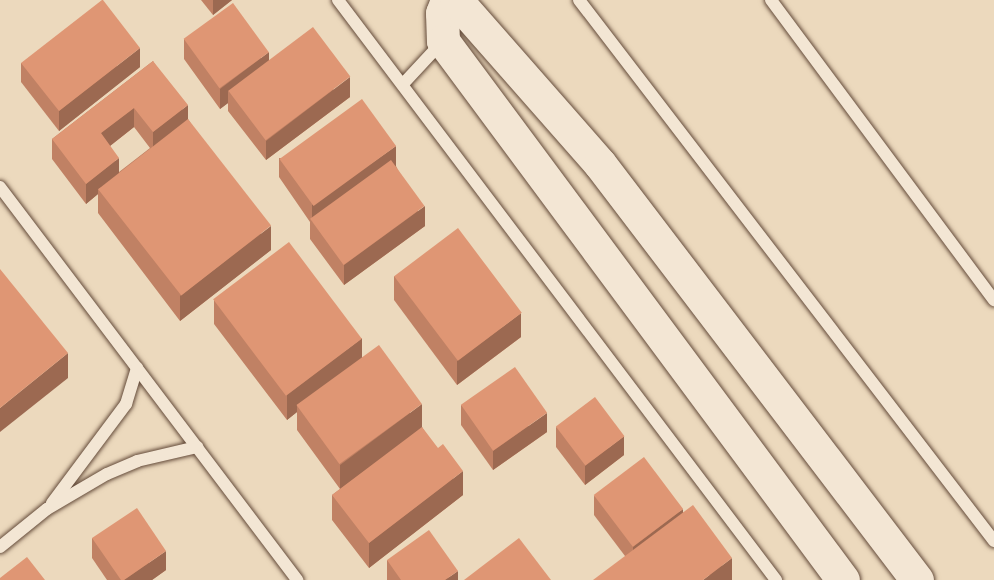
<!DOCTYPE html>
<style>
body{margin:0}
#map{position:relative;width:994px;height:580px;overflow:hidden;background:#ecd9bd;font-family:Alegreya,serif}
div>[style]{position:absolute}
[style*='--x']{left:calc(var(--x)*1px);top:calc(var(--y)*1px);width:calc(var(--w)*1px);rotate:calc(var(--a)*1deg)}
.roads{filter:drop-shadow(0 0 2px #644b3a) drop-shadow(0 0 2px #644b3a)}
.service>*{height:12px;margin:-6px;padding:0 6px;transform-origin:6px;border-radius:6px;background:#f3e6d4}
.tertiary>*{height:33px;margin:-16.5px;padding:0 16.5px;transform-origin:16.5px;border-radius:16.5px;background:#f3e6d4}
.wall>*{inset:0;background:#c08164}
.shaded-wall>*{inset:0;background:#9c6951}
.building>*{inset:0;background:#df9674;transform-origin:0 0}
span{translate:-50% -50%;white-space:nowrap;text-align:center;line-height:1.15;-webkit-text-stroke:7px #f3e6d4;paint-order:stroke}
</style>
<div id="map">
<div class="roads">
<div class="service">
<div style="--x:338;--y:0;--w:727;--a:52.94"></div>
<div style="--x:579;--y:0;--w:682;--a:52.51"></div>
<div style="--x:771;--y:0;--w:374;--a:53.4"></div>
<div style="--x:403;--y:84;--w:59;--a:-47.1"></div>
<div style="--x:0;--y:187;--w:493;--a:52.9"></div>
<div style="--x:52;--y:503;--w:124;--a:-53.2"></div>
<div style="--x:126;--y:404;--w:38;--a:-73"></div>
<div style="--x:0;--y:547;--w:60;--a:-39"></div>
<div style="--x:47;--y:509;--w:69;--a:-30.3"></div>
<div style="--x:107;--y:474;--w:33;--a:-23"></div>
<div style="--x:137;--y:461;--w:62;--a:-13.1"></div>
</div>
<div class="tertiary">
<div style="--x:447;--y:0;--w:14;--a:111"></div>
<div style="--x:442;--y:13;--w:28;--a:88"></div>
<div style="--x:443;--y:41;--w:671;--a:53.42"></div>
<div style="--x:456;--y:0;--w:218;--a:48.7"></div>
<div style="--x:600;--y:164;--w:523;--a:52.69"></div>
</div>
</div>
<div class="wall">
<div style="clip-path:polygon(201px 0,232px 0,213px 15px)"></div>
<div style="clip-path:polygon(184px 39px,269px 60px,350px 97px,266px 160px,228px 111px,228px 103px,220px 109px,184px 59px)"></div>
<div style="clip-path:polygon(evenodd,153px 61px,188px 119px,271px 250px,180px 321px,98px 213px,98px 194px,86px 204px,52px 159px,52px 139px,153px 61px,134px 127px,150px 148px,119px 172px,110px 146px,134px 127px)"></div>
<div style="clip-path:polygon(21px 63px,140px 67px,59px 131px,21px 82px)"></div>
<div style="clip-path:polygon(279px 158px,396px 166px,425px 226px,344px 285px,310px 239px,310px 222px,279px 177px)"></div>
<div style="clip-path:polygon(394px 276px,521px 337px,457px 385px,394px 300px)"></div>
<div style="clip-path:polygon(214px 300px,362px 357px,422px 427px,463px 495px,369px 568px,332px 520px,332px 495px,340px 489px,297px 430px,297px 412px,287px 420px,214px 324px)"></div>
<div style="clip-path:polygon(461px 405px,547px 432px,493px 470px,461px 425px)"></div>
<div style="clip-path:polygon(556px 427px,624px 455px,585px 485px,556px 447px)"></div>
<div style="clip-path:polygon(594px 496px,683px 512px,732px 580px,625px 556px,594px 515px)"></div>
<div style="clip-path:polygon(92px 538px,166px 570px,152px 580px,107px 580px,92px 558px)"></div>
<div style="clip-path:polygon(387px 560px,458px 580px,387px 580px)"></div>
</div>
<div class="shaded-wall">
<div style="clip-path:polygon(213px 0,232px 0,213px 15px)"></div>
<div style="clip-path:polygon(140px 48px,140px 67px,59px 131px,59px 111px)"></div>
<div style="clip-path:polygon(269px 52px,269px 72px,228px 91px,228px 103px,220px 109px,220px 89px)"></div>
<div style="clip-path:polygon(350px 77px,350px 97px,266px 160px,266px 141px)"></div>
<div style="clip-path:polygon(188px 105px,188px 125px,153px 152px,153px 132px)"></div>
<div style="clip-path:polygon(134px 108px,134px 127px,101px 153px,101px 133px)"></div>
<div style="clip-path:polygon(396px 146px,396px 166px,312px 222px,312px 205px)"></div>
<div style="clip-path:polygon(119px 158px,119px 178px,98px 189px,98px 194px,86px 204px,86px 184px)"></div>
<div style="clip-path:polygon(425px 206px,425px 226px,344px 285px,344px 265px)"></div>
<div style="clip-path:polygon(271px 226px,271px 250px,180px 321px,180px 296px)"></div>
<div style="clip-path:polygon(521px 313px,521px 337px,457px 385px,457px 361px)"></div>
<div style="clip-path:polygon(362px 338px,362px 362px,297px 405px,297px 412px,287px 420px,287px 395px)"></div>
<div style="clip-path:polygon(68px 353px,68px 378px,0 432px,0 408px)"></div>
<div style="clip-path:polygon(422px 404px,422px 429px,340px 489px,340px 465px)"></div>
<div style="clip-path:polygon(547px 413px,547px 432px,493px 470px,493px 451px)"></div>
<div style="clip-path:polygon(624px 436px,624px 455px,585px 485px,585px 466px)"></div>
<div style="clip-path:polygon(463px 471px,463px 495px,369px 568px,369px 543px)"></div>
<div style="clip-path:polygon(683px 509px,683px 529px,633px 567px,633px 547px)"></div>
<div style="clip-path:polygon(166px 551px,166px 570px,152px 580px,124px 580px)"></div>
<div style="clip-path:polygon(732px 558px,732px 580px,703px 580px)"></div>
<div style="clip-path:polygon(458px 571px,458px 580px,445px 580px)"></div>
</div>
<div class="building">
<div style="clip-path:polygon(102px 0,103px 0,140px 48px,59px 111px,21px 63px)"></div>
<div style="left:233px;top:3px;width:61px;height:61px;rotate:54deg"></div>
<div style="left:313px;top:27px;width:62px;height:106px;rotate:53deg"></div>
<div style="clip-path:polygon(153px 61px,188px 105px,153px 132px,134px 108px,101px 133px,119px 158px,86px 184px,52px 139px)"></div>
<div style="left:362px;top:99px;width:58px;height:102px;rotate:54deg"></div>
<div style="left:188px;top:119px;width:135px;height:114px;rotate:52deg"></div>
<div style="left:391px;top:160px;width:57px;height:100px;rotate:54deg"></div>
<div style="left:458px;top:228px;width:106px;height:80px;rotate:53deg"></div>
<div style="left:289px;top:242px;width:121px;height:95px;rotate:53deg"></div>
<div style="clip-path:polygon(0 269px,68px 353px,0 408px)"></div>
<div style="left:379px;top:345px;width:73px;height:102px;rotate:54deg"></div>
<div style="left:515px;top:367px;width:56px;height:66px;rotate:55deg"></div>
<div style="left:595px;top:397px;width:49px;height:49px;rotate:53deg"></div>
<div style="clip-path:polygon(422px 427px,438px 448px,443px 444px,463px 471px,369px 543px,332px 495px)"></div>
<div style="left:644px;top:457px;width:65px;height:63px;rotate:53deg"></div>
<div style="clip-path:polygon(693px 505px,732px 558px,703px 580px,593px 580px)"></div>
<div style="clip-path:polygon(137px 508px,166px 551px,124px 580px,121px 580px,92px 538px)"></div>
<div style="clip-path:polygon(429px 530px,458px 571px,445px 580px,401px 580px,387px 560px)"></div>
<div style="clip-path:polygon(519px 538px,551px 580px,464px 580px)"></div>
<div style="clip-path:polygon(27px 557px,45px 580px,0 580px,0 578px)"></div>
</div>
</div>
